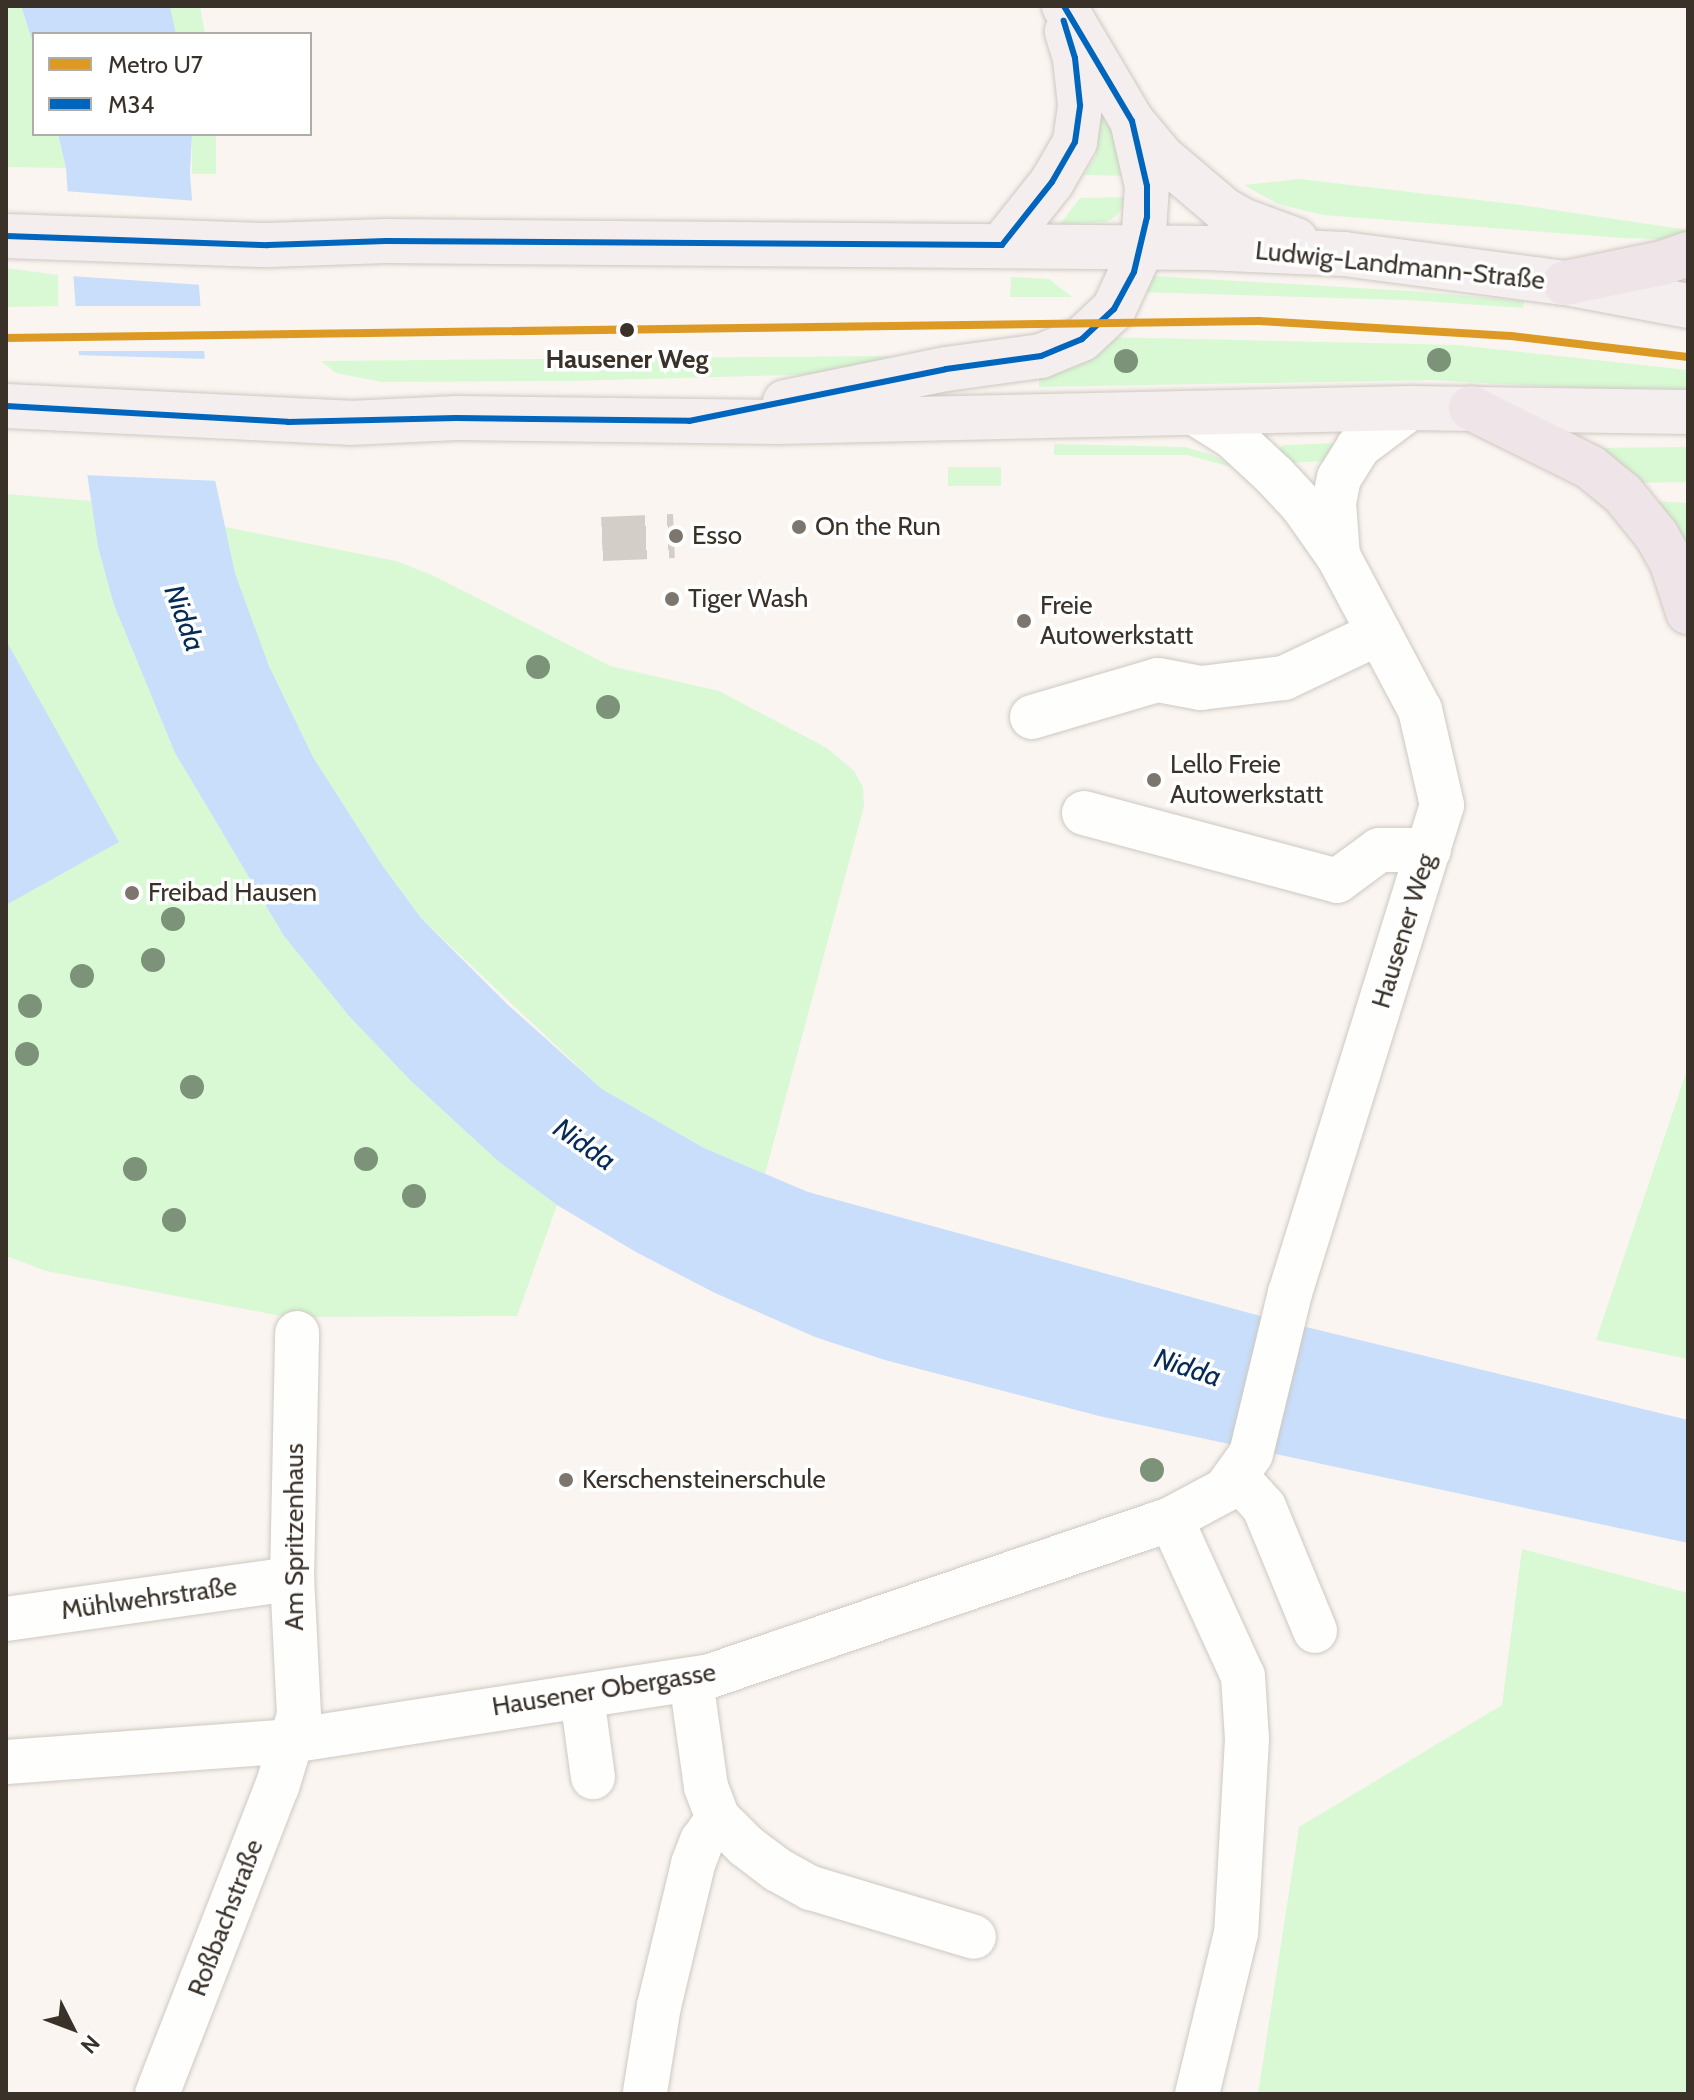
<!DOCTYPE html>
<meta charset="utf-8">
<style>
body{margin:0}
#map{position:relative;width:1694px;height:2100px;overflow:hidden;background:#faf5f0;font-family:Cabin,sans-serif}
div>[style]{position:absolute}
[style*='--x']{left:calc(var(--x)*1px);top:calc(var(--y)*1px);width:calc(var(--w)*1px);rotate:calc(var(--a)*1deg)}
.green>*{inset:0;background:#d8f9d4;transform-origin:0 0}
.water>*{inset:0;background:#c8defa}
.pier>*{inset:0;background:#faf5f0;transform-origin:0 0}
.minor-tunnel>*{height:44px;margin-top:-22px;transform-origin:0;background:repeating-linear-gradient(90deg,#d4cec8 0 44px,transparent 0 66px)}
.roads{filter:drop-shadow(0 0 2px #cec8c2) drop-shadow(0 0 2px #cec8c2)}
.minor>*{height:44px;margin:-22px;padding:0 22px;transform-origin:22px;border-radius:22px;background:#fefefd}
.major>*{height:44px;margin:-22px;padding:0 22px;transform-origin:22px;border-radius:22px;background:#f5eeef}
.highway>*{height:44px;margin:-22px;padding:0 22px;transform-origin:22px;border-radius:22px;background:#efe4e7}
.bus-1>*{height:6px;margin:-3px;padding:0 3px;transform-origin:3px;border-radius:3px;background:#0065bd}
.metro-1>*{height:8px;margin:-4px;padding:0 4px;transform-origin:4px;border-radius:4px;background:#dc9a24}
.trees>*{width:24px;height:24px;margin:-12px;border-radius:50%;background:#7c9379}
.dots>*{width:22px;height:22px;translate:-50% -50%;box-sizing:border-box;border:4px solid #fff;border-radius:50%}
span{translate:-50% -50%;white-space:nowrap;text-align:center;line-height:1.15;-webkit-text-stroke:7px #fff;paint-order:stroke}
.street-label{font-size:26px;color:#3a3229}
.stop-label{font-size:26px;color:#3a3229;font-weight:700}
.poi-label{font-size:26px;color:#3a3229}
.left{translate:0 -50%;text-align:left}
.water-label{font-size:28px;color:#052b56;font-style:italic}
.frame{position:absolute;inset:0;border:8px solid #3a3229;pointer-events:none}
.legend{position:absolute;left:32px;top:32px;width:280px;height:104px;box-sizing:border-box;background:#fff;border:2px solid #b0ada9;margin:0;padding:10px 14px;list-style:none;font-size:24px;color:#3a3229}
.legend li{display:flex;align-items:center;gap:16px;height:40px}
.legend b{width:40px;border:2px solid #b0ada9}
.north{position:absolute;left:32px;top:1988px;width:80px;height:80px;-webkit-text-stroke:6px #fff;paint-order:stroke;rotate:132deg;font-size:22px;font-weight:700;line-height:32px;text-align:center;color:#3a3229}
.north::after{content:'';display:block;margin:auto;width:28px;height:36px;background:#3a3229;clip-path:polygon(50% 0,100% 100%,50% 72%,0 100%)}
</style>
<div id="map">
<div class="green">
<div style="clip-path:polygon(6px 6px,21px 6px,34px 46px,34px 134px,58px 134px,66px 168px,6px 167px)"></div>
<div style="clip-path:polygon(170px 6px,200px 6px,205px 34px,176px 34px)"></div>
<div style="clip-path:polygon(1103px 102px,1131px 176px,1084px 175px,1096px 156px,1099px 110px)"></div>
<div style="left:192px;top:134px;width:24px;height:40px"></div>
<div style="clip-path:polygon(1299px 179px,1521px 205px,1688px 230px,1688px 235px,1662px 239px,1623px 238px,1323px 215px,1278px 204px,1244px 185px)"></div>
<div style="clip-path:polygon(1131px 197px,1116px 216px,1106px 222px,1060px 224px,1080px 198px)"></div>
<div style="clip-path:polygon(6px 268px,58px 275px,58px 306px,6px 307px)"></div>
<div style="clip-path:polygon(1152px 276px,1410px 291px,1524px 301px,1523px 308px,1407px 300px,1141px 292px)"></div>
<div style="clip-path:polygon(1011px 277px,1049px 279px,1072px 297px,1010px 297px)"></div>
<div style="clip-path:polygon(1102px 337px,1458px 345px,1688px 370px,1688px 394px,1432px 380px,1039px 387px,1039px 374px)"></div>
<div style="clip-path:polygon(890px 356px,872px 367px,829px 374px,567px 381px,382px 382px,336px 373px,321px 361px)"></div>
<div style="clip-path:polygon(1340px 443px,1329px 461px,1286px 463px,1275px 451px,1284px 445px)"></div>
<div style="clip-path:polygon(1054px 444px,1185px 447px,1213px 455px,1235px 468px,1187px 455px,1054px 455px)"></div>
<div style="clip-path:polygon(1688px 447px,1688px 482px,1632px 483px,1598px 448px)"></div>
<div style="left:1001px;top:467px;width:19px;height:53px;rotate:90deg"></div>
<div style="clip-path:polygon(6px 494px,91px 501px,98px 547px,114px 605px,175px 753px,284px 936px,349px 1016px,411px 1081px,498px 1161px,557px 1205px,517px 1316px,286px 1317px,46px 1271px,6px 1256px)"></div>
<div style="clip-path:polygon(1652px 501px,1688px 503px,1688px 563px)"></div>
<div style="clip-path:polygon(225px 527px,396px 561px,434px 576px,610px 666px,719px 691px,827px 748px,854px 771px,863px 787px,864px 806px,765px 1174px,704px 1148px,602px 1089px,421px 918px,382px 865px,313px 757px,269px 666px,235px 573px)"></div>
<div style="clip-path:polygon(1688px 1067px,1688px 1359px,1596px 1340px)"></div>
<div style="clip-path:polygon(1522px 1549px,1688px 1593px,1688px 2094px,1258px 2094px,1299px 1827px,1502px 1705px)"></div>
</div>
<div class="water">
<div style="clip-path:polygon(21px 6px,170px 6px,176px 34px,34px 34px,34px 46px)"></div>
<div style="clip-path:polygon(58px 134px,192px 134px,190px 174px,214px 475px,235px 573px,269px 666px,313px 757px,382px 865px,421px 918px,507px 1004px,602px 1089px,704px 1148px,808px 1192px,1253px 1314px,1688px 1420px,1688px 1543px,1099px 1416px,885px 1360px,815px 1337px,715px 1293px,636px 1252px,557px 1205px,498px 1161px,411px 1081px,349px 1016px,284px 936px,175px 753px,114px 605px,98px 547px,87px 473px,66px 168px)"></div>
<div style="clip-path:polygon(8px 644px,119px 842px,6px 905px,6px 645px)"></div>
</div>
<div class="pier">
<div style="clip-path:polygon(64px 191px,197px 201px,203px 285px,70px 276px)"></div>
<div style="left:72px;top:306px;width:133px;height:45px"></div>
<div style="clip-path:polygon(75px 355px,209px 359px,219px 481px,83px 475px)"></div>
</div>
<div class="minor-tunnel">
<div style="--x:602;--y:539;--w:72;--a:-2.4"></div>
</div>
<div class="roads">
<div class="minor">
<div style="--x:1338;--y:556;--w:53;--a:-94.3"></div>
<div style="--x:1334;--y:503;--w:25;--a:-79"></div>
<div style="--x:1339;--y:478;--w:36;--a:-58"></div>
<div style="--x:1358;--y:447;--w:65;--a:-36.9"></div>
<div style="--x:1032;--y:717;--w:131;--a:-16.4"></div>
<div style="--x:1158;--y:680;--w:44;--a:10.5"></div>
<div style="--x:1201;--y:688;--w:84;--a:-6.9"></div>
<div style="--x:1284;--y:678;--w:105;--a:-25.3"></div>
<div style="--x:1084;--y:813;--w:262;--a:15"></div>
<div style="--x:1337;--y:881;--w:52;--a:-36.4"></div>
<div style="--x:1379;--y:850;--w:50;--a:0"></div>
<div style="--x:1236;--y:1476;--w:42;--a:47.9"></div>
<div style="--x:1264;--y:1507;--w:134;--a:67.6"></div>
<div style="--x:1171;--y:1519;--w:173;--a:65.4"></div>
<div style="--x:1243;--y:1676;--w:63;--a:86.4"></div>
<div style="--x:1247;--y:1739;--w:194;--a:93.2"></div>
<div style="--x:1236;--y:1933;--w:166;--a:103.6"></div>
<div style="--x:6;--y:1619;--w:289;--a:-8"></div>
<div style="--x:691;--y:1680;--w:108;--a:82"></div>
<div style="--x:706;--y:1787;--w:33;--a:69"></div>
<div style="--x:718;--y:1818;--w:40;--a:45"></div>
<div style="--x:746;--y:1846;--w:40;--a:37"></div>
<div style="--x:778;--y:1870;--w:38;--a:29"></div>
<div style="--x:811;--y:1888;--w:170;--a:16.7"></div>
<div style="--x:582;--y:1697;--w:81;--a:82.2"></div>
<div style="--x:6;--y:1762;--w:286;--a:-4.2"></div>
<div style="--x:291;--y:1741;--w:424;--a:-8.8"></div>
<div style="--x:710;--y:1676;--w:487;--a:-18.8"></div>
<div style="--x:1171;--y:1519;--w:61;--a:-28.2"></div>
<div style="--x:1225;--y:1490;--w:44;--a:-54.2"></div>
<div style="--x:1251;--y:1454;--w:166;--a:-76.4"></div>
<div style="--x:1290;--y:1293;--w:511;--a:-72.7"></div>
<div style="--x:1442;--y:805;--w:98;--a:-103"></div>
<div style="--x:1420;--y:710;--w:174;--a:-118"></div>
<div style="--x:1338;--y:556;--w:62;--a:-125.2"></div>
<div style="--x:1302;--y:505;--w:40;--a:-133"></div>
<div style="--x:1275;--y:476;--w:57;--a:-137.1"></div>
<div style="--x:1233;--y:437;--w:41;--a:-147.8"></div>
<div style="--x:645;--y:2092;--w:87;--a:-80.8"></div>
<div style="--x:659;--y:2006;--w:146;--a:-76.5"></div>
<div style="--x:693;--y:1864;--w:25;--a:-69"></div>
<div style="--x:702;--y:1841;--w:28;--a:-55"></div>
<div style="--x:157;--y:2094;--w:330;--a:-68.7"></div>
<div style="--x:277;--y:1787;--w:75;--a:-73"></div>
<div style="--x:299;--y:1715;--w:136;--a:-92.9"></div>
<div style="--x:292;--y:1579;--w:246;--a:-88.8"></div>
</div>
<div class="major">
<div style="--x:1064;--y:6;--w:134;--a:59.4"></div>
<div style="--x:1132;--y:121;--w:47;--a:50.2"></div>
<div style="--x:1162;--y:157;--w:80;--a:40.4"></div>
<div style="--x:1223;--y:209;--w:24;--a:30"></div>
<div style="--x:1244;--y:221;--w:55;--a:20.1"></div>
<div style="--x:6;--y:236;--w:262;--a:2"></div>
<div style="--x:268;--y:245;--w:118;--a:-1.9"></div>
<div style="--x:386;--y:241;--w:820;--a:0.49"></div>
<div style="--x:1206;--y:248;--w:138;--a:2.5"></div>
<div style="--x:1344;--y:254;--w:223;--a:7.5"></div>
<div style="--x:1565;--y:283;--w:125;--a:10.6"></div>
<div style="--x:1002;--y:245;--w:80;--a:-51.6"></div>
<div style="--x:1052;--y:182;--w:46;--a:-60.1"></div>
<div style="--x:1075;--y:142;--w:37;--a:-82"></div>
<div style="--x:1080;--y:105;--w:47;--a:-96.1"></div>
<div style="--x:1075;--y:58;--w:28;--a:-107"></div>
<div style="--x:785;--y:402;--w:164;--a:-11.6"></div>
<div style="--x:946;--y:369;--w:96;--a:-7.8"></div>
<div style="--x:1041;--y:356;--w:44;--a:-22.5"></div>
<div style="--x:1082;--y:339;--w:44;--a:-43.2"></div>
<div style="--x:1114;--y:309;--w:69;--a:-65.3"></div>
<div style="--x:1143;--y:246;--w:60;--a:-86.2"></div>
<div style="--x:1147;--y:186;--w:67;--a:-103"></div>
<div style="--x:6;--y:406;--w:344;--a:2.8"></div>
<div style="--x:350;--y:423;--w:106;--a:-2.7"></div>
<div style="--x:456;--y:418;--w:322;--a:0.7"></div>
<div style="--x:778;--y:422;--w:632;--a:-1.27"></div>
<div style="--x:1410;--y:408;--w:278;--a:0.8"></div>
</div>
<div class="highway">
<div style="--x:1565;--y:283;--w:99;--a:-11.7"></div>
<div style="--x:1662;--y:263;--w:28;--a:-19"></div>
<div style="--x:1471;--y:408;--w:133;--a:26.4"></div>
<div style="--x:1590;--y:467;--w:43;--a:39.3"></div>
<div style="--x:1623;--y:494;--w:54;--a:51"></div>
<div style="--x:1657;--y:536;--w:31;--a:61"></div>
<div style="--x:1672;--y:563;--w:52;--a:71.9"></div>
</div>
</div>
<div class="bus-1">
<div style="--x:6;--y:236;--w:262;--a:2"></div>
<div style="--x:268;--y:245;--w:118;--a:-1.9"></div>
<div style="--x:386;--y:241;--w:616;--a:0.37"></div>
<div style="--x:1002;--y:245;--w:80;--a:-51.6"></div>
<div style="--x:1052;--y:182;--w:46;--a:-60.1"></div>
<div style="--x:1075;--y:142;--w:37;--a:-82"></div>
<div style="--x:1080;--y:105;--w:47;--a:-96.1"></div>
<div style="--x:1075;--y:58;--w:39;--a:-107"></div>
<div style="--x:6;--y:406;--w:282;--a:3.2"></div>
<div style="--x:288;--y:422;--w:168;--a:-1.4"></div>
<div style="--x:456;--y:418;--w:233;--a:0.7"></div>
<div style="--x:689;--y:421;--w:262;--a:-11.4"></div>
<div style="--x:946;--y:369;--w:96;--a:-7.8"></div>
<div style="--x:1041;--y:356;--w:44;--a:-22.5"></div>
<div style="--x:1082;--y:339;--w:44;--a:-43.2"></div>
<div style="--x:1114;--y:309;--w:42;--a:-61.6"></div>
<div style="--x:1134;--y:272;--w:57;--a:-76.7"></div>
<div style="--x:1147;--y:217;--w:31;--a:-90"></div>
<div style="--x:1147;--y:186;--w:67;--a:-103"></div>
<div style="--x:1132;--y:121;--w:134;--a:-120.6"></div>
</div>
<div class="metro-1">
<div style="--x:6;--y:338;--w:1253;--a:-0.78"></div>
<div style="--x:1259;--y:321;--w:252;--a:3.4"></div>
<div style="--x:1511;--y:336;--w:178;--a:6.8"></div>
</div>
<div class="trees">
<div style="left:1439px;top:360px"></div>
<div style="left:1126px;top:361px"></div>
<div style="left:538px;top:667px"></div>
<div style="left:608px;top:707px"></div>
<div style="left:173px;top:919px"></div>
<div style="left:153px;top:960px"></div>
<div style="left:82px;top:976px"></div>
<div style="left:30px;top:1006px"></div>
<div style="left:27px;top:1054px"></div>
<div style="left:192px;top:1087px"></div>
<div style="left:366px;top:1159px"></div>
<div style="left:135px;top:1169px"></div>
<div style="left:414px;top:1196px"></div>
<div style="left:174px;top:1220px"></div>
<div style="left:1152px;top:1470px"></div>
</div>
<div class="dots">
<div style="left:627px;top:330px;background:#3a3229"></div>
<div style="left:799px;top:527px;background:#7d766f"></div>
<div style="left:676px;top:536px;background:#7d766f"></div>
<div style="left:672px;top:599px;background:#7d766f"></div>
<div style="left:1024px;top:621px;background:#7d766f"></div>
<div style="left:1154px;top:780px;background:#7d766f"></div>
<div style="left:132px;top:893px;background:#7d766f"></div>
<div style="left:566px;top:1480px;background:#7d766f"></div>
</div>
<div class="street-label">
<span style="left:1400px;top:266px;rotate:6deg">Ludwig-Landmann-Straße</span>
<span style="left:1404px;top:931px;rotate:-73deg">Hausener Weg</span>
<span style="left:295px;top:1537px;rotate:-90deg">Am Spritzenhaus</span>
<span style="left:149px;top:1599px;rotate:-8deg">Mühlwehrstraße</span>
<span style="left:604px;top:1690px;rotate:-9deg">Hausener Obergasse</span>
<span style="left:226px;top:1918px;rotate:-69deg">Roßbachstraße</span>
</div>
<div class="stop-label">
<span style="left:627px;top:360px">Hausener Weg</span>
</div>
<div class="poi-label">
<span class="left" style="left:815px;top:527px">On the Run</span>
<span class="left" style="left:692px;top:536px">Esso</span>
<span class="left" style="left:688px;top:599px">Tiger Wash</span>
<span class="left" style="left:1040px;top:621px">Freie<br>Autowerkstatt</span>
<span class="left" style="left:1170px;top:780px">Lello Freie<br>Autowerkstatt</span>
<span class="left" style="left:148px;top:893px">Freibad Hausen</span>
<span class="left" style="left:582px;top:1480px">Kerschensteinerschule</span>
</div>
<div class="water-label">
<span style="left:185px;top:618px;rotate:70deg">Nidda</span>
<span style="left:585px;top:1144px;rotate:35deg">Nidda</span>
<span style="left:1188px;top:1367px;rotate:18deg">Nidda</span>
</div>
<div class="frame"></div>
<ul class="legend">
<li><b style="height:10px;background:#dc9a24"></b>Metro U7</li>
<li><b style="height:10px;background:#0065bd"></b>M34</li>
</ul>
<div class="north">N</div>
</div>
